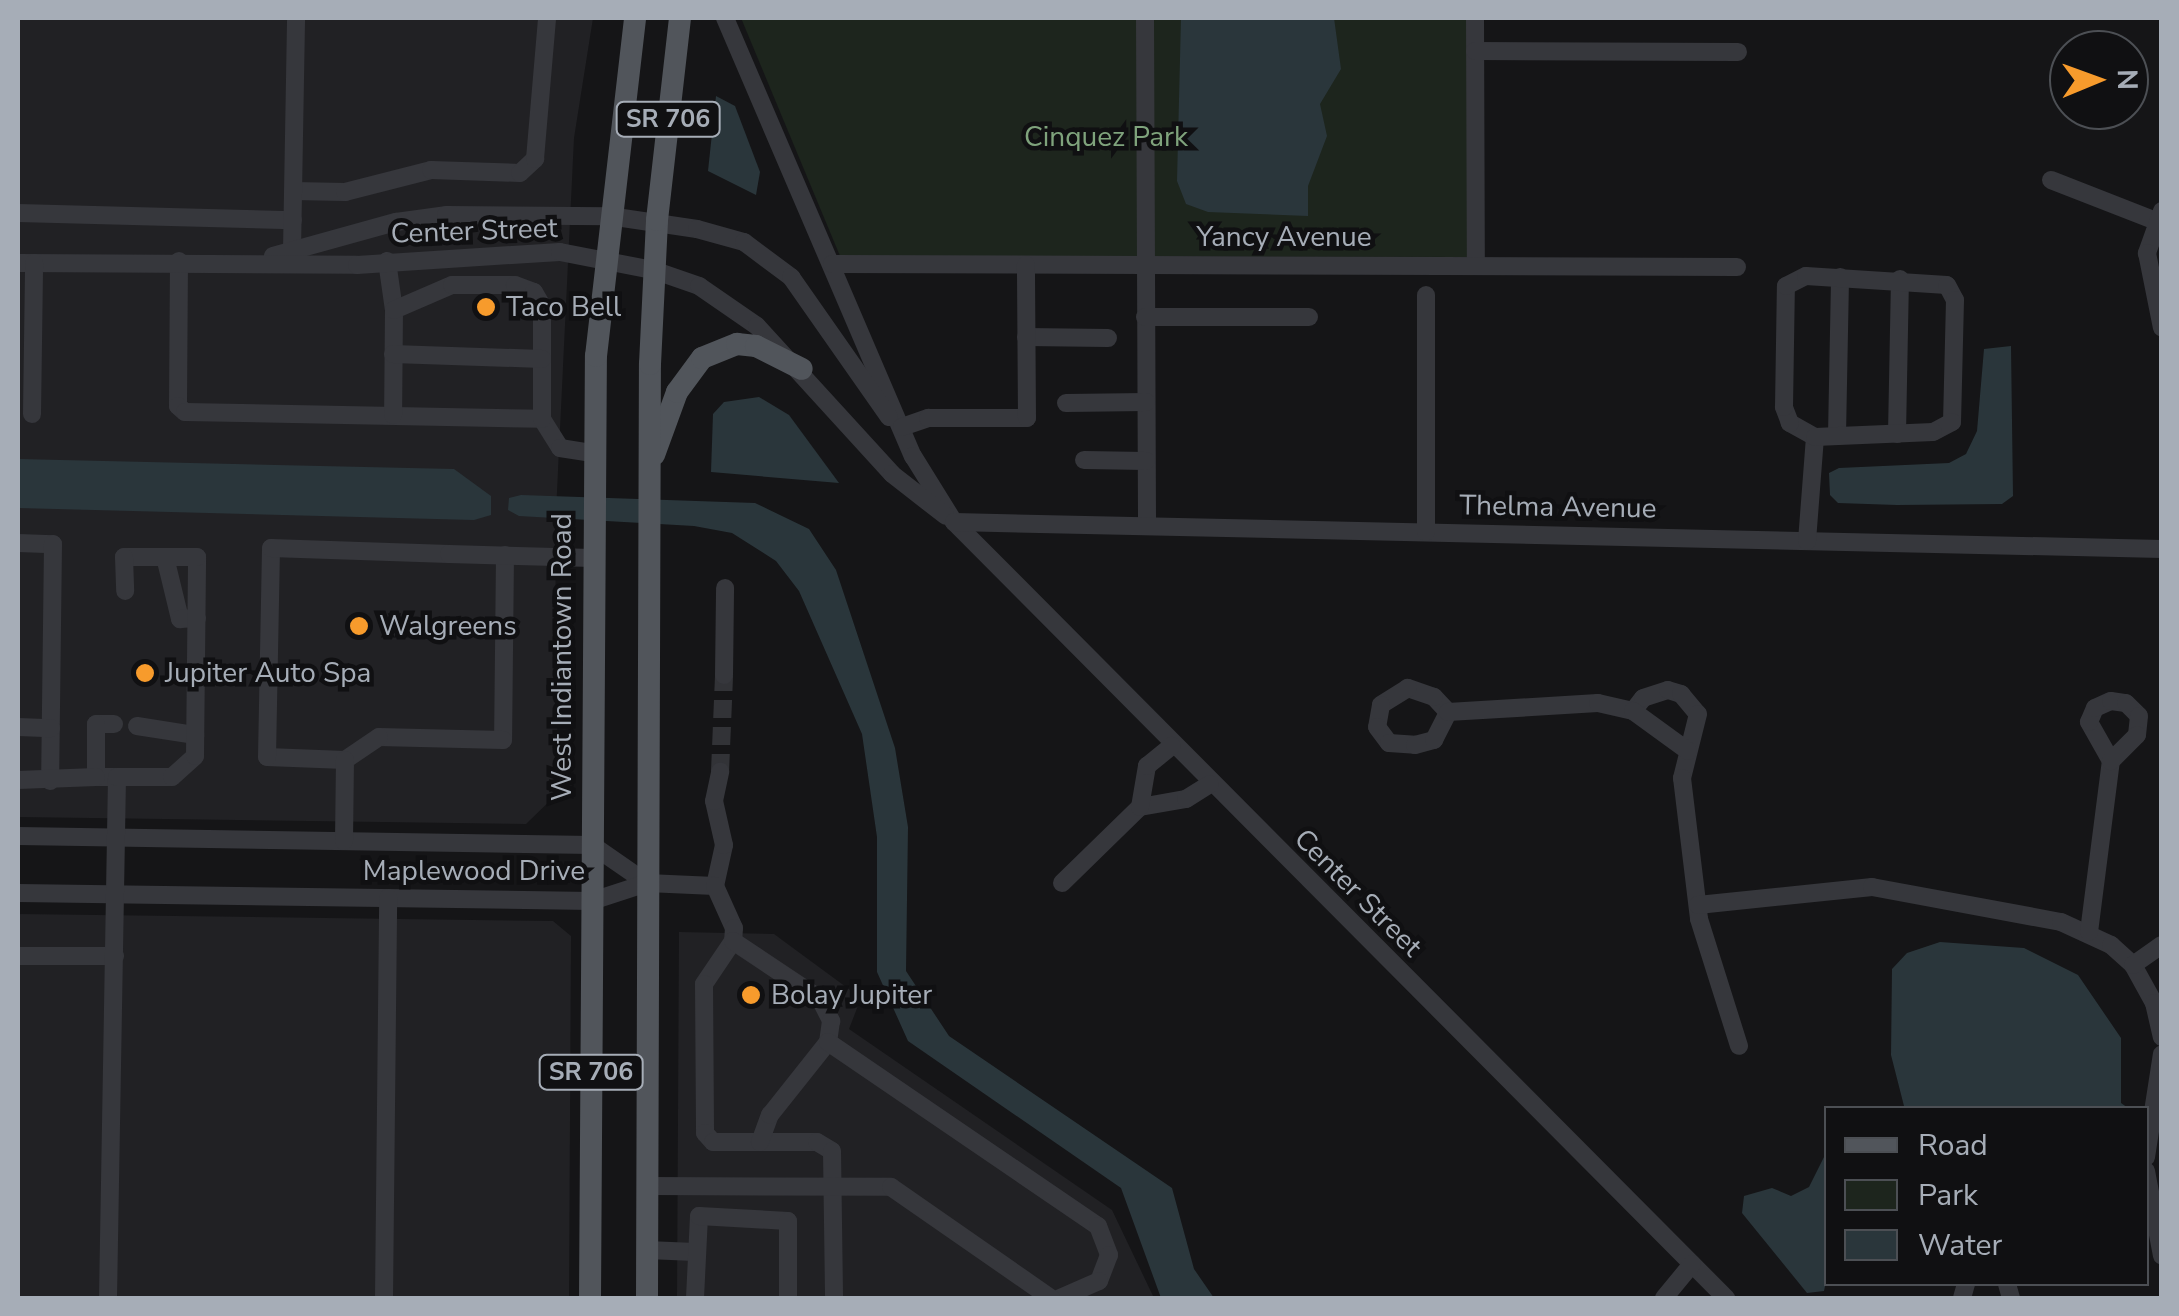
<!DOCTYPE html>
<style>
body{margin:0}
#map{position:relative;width:2179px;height:1316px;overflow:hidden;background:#151517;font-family:"Nunito Sans",sans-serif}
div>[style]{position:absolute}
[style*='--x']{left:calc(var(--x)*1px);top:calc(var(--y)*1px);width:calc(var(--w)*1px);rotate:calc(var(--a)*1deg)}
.built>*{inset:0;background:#212124}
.green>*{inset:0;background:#1d251d}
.water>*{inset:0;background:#2a363b}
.minor-tunnel>*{height:18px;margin-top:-9px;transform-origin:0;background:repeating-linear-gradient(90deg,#323337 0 18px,transparent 0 27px)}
.minor>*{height:18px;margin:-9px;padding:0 9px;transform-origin:9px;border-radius:9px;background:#36373c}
.major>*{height:22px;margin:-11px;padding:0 11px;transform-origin:11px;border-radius:11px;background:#51555b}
.dots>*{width:28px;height:28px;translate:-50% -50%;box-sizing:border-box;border:5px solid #101012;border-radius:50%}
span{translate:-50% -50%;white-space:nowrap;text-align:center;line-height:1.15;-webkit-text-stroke:9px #101012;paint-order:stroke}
.shield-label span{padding:2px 8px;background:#101012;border:2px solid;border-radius:8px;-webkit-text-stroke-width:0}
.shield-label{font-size:25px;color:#a6adb7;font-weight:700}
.park-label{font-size:28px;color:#7fa37c}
.street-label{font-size:28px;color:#a6adb7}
.poi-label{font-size:28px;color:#a6adb7}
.left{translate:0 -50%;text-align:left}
.frame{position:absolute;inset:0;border:20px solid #a6adb7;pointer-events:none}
.legend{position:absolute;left:1824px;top:1106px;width:325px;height:180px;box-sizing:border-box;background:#101012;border:2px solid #4c4f54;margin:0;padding:12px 18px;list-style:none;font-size:30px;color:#a6adb7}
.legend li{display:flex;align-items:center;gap:20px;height:50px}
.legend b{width:50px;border:2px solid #4c4f54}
.north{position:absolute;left:2049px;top:30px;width:100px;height:100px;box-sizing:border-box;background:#101012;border:2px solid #4c4f54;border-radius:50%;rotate:89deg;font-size:28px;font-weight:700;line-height:40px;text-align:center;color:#a6adb7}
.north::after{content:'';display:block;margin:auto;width:35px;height:45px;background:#f79b2c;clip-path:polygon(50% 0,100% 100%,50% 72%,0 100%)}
</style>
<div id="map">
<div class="built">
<div style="clip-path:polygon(18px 18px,593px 18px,574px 138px,555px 533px,558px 793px,526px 824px,18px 817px)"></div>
<div style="clip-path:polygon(18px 914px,553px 921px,571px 936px,569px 1298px,18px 1298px)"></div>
<div style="clip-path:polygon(679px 932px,774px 934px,861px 998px,849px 1029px,1112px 1210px,1154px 1298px,677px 1298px)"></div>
</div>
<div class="green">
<div style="clip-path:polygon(741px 18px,1469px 18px,1470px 257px,840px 256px)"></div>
</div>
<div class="water">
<div style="clip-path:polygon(1181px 18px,1334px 18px,1341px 69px,1320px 104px,1327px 136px,1308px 186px,1308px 216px,1208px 212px,1186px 204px,1177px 181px)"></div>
<div style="clip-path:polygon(716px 96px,735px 106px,760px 172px,756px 195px,708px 171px)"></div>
<div style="clip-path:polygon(2011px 346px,2013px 496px,2002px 504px,1897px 505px,1838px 503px,1830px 495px,1829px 473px,1839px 468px,1949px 463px,1966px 454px,1977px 431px,1984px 349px)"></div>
<div style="clip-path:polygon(759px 397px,789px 415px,839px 483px,711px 472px,713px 414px,724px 402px)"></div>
<div style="clip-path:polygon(18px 459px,454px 469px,491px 496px,491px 515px,474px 520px,18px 508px)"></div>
<div style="clip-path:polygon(521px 495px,755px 503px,809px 529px,836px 570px,895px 748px,908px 827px,906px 971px,949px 1036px,1172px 1188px,1194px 1269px,1214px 1298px,1161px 1298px,1121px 1188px,908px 1041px,877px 972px,877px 837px,862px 734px,799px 591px,776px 561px,732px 533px,694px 526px,519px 516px,508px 510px,509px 498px)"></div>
<div style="clip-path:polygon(1940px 942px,2024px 948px,2078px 975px,2121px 1038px,2121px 1103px,2128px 1108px,1896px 1108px,1904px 1106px,1891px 1055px,1892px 969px,1907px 953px)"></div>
<div style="clip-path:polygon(1826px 1153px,1826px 1282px,1824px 1291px,1807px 1293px,1742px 1213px,1744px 1196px,1772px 1188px,1791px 1196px,1809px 1187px)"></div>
</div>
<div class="minor-tunnel">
<div style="--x:720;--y:772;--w:97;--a:-87.6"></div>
</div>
<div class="minor">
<div style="--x:725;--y:18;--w:477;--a:66.8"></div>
<div style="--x:913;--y:456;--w:78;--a:58.2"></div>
<div style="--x:954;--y:522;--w:1095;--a:45.15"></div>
<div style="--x:1145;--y:18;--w:508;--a:89.77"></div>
<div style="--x:1475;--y:18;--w:245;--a:89.8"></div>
<div style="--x:1475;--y:51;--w:263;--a:0.2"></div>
<div style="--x:2051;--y:180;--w:113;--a:21.3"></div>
<div style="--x:293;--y:191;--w:52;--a:1.1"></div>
<div style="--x:345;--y:192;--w:89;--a:-14.3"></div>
<div style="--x:431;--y:170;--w:89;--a:1.9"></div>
<div style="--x:520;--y:173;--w:21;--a:-43"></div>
<div style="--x:535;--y:159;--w:142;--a:-85.1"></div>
<div style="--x:2162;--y:211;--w:45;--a:109.7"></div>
<div style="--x:2147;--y:253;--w:76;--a:78.7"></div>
<div style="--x:18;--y:213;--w:275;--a:1.5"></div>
<div style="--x:292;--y:251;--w:233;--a:-89"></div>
<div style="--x:273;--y:256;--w:128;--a:-15.5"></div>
<div style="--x:396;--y:222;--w:50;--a:-8"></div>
<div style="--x:446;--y:215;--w:163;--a:0.4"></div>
<div style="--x:609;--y:216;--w:89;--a:8.4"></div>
<div style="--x:697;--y:229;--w:49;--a:15.5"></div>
<div style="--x:744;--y:242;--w:59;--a:36.7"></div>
<div style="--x:791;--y:277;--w:171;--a:55"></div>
<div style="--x:179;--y:261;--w:145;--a:90.4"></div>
<div style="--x:178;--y:406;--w:9;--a:41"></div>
<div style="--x:185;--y:412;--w:357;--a:1.1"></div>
<div style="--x:542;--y:419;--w:34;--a:58"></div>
<div style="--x:560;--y:448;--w:33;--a:9"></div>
<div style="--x:387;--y:261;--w:49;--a:81.9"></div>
<div style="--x:394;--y:310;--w:105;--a:90.5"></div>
<div style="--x:18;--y:263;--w:339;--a:0.3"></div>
<div style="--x:357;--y:265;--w:203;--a:-3.7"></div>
<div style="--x:560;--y:252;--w:95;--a:11"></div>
<div style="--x:653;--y:270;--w:49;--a:19.2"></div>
<div style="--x:699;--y:286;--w:70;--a:34.6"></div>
<div style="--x:757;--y:326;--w:200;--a:47.6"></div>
<div style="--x:892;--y:474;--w:68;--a:37.9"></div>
<div style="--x:832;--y:264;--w:905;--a:0.19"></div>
<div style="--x:394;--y:310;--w:63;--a:-23.3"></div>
<div style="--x:452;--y:285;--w:63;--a:0"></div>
<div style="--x:515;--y:285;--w:20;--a:20"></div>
<div style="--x:534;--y:292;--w:16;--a:60"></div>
<div style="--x:542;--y:306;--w:113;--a:90"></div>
<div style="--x:1145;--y:317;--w:164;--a:0"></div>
<div style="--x:1026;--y:337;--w:82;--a:0.7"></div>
<div style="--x:393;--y:354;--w:149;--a:1.9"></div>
<div style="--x:1066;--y:403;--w:80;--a:-0.7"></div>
<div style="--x:32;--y:414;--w:151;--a:-89.2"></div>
<div style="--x:902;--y:427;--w:28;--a:-19"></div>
<div style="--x:928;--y:418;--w:99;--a:0"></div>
<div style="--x:1027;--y:418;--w:153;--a:-90.4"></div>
<div style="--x:1897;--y:434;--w:155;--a:-88.9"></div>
<div style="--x:1837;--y:436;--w:159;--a:-88.9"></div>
<div style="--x:1084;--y:460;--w:62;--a:0.9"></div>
<div style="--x:954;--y:522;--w:1208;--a:1.28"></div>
<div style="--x:1426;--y:532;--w:237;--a:-90"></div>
<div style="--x:1807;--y:541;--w:104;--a:-85.6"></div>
<div style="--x:1815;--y:437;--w:29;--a:-151"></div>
<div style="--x:1790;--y:423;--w:17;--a:-111"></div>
<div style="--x:1784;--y:407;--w:121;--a:-89.1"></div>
<div style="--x:1786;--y:286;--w:22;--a:-27"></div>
<div style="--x:1806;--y:276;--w:141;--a:3.7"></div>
<div style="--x:1947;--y:285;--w:17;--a:62"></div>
<div style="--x:1955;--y:300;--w:122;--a:91.4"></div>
<div style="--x:1952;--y:422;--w:21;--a:152"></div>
<div style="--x:1933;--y:432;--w:118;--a:177.6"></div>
<div style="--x:18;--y:543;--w:35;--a:2"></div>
<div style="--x:53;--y:544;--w:237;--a:90.7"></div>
<div style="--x:505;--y:555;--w:185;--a:90.6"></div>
<div style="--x:503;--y:740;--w:124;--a:-178.6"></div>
<div style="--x:379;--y:737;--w:41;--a:145.9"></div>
<div style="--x:345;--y:760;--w:78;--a:-177.8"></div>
<div style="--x:267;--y:757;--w:209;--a:-88.9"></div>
<div style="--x:271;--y:548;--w:178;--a:1.9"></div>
<div style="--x:449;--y:554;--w:143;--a:1.6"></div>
<div style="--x:165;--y:557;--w:64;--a:76.4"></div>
<div style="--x:180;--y:619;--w:17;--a:-3"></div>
<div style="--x:724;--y:675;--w:87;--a:-89.3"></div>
<div style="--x:1633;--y:711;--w:16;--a:-52"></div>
<div style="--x:1643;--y:698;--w:26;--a:-18"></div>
<div style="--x:1668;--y:690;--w:14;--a:17"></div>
<div style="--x:1681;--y:694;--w:26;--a:50"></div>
<div style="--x:1698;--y:714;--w:66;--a:104"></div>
<div style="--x:1682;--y:778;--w:142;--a:83.1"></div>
<div style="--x:1699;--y:919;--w:133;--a:72.5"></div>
<div style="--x:1448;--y:712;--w:21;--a:-133"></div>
<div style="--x:1434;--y:697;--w:28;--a:-161"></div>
<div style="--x:1408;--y:688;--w:32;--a:148"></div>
<div style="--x:1381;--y:705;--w:22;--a:100"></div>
<div style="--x:1377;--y:727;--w:20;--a:53"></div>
<div style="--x:1389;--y:743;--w:26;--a:4"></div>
<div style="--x:1415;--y:745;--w:20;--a:-15"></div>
<div style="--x:1434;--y:740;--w:31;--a:-63"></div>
<div style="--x:1448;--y:712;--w:150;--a:-3.4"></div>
<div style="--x:1598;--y:703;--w:36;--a:13"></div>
<div style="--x:1633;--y:711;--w:68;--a:36"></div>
<div style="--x:114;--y:724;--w:18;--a:180"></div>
<div style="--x:96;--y:724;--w:53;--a:90"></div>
<div style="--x:96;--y:777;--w:21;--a:0"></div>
<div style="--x:137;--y:726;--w:59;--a:8.8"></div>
<div style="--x:18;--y:727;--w:33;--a:2"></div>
<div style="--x:18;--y:780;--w:78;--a:-2.2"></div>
<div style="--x:1140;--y:807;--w:47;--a:-9.9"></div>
<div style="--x:1186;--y:799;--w:28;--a:-32"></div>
<div style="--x:18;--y:836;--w:574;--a:0.9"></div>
<div style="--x:592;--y:845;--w:67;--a:34.6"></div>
<div style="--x:344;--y:841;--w:81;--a:-89.3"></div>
<div style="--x:1062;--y:883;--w:109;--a:-44.3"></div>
<div style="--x:1140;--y:807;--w:42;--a:-80.3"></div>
<div style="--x:1147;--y:766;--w:32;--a:-39"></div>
<div style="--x:715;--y:886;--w:42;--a:-77.6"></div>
<div style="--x:724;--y:845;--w:45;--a:-102.8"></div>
<div style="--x:714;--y:801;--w:30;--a:-78"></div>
<div style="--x:18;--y:893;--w:574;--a:0.8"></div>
<div style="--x:592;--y:901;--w:58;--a:-18.1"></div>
<div style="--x:647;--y:883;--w:68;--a:2.5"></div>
<div style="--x:715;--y:886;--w:46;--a:65.7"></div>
<div style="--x:734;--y:928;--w:13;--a:94"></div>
<div style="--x:733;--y:941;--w:52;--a:124"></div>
<div style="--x:704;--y:984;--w:149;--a:89.6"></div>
<div style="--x:705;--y:1133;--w:12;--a:48"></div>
<div style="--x:713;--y:1142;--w:104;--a:0"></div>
<div style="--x:817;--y:1142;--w:17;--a:31"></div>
<div style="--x:832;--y:1151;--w:147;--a:89.2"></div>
<div style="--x:1698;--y:905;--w:175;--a:-5.9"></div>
<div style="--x:1872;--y:887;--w:192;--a:10.5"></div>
<div style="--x:2061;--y:922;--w:55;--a:24.7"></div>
<div style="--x:2111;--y:945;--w:30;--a:42"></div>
<div style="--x:2133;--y:965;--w:43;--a:61.1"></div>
<div style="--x:2154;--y:1003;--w:35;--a:77"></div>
<div style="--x:2089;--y:932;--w:172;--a:-82.7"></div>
<div style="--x:2111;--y:761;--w:45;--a:-119.4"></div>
<div style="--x:2089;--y:722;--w:15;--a:-67"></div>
<div style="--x:2095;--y:708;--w:17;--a:-24"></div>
<div style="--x:2111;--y:701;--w:15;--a:8"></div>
<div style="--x:2126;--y:703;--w:18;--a:45"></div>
<div style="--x:2139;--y:716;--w:19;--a:96"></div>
<div style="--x:2137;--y:735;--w:37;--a:135"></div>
<div style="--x:733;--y:941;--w:105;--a:33.7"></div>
<div style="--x:820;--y:999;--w:25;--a:63"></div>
<div style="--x:831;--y:1021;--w:21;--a:98"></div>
<div style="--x:18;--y:956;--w:97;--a:0"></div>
<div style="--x:2133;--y:965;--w:35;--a:-35"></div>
<div style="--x:760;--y:1142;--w:29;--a:-70"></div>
<div style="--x:770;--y:1115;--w:93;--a:-51.5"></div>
<div style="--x:828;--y:1042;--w:327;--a:34.3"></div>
<div style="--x:1098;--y:1226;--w:31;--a:69"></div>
<div style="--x:1109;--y:1255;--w:28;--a:111"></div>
<div style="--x:1099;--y:1281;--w:43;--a:156.4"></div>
<div style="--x:2146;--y:1157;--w:104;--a:-81.2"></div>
<div style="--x:2146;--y:1171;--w:86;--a:79.3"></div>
<div style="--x:647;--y:1186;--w:244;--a:0.2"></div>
<div style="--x:891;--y:1187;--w:195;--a:34.8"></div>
<div style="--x:647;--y:1250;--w:48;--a:2.4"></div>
<div style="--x:2007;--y:1284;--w:15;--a:74"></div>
<div style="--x:108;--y:1298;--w:521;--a:-89.01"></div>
<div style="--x:117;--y:777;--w:55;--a:0"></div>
<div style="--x:172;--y:777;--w:31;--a:-42"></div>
<div style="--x:195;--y:756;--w:199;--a:-89.4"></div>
<div style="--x:197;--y:557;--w:73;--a:180"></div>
<div style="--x:124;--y:557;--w:34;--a:88"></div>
<div style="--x:384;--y:1298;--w:400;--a:-89.4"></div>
<div style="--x:695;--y:1298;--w:82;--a:-87.2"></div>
<div style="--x:699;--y:1216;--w:89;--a:3.2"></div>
<div style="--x:788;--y:1221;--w:77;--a:90"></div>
<div style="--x:1664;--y:1298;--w:44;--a:-50.5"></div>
<div style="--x:1962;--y:1298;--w:15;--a:-74"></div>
</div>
<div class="major">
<div style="--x:654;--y:455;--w:67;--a:-69.9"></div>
<div style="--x:677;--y:392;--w:42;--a:-53.7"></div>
<div style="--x:702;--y:358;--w:38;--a:-22"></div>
<div style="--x:737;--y:344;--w:19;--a:6"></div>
<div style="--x:756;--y:346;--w:51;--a:26.6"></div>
<div style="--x:590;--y:1298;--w:942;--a:-89.64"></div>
<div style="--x:596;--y:356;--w:340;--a:-83.4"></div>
<div style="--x:647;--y:1298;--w:934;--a:-89.82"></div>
<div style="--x:650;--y:364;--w:144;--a:-87.2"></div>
<div style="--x:657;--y:220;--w:203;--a:-83.5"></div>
</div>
<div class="dots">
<div style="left:486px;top:307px;background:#f79b2c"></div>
<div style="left:359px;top:626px;background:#f79b2c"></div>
<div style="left:145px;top:673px;background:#f79b2c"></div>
<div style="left:751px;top:995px;background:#f79b2c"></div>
</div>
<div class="shield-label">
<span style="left:668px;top:119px">SR 706</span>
<span style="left:591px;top:1072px">SR 706</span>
</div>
<div class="park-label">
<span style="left:1106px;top:137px">Cinquez Park</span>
</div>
<div class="street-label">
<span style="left:474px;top:231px;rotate:-2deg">Center Street</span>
<span style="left:1284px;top:237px">Yancy Avenue</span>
<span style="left:1558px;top:507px;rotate:1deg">Thelma Avenue</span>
<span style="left:562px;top:657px;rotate:-90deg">West Indiantown Road</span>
<span style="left:474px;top:871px">Maplewood Drive</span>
<span style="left:1358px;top:893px;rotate:45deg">Center Street</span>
</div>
<div class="poi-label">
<span class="left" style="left:506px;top:307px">Taco Bell</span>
<span class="left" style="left:379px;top:626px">Walgreens</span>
<span class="left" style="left:165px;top:673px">Jupiter Auto Spa</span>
<span class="left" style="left:771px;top:995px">Bolay Jupiter</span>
</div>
<div class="frame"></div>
<ul class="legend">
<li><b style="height:12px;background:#51555b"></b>Road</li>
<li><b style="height:28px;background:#1d251d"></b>Park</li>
<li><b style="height:28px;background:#2a363b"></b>Water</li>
</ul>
<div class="north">N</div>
</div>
